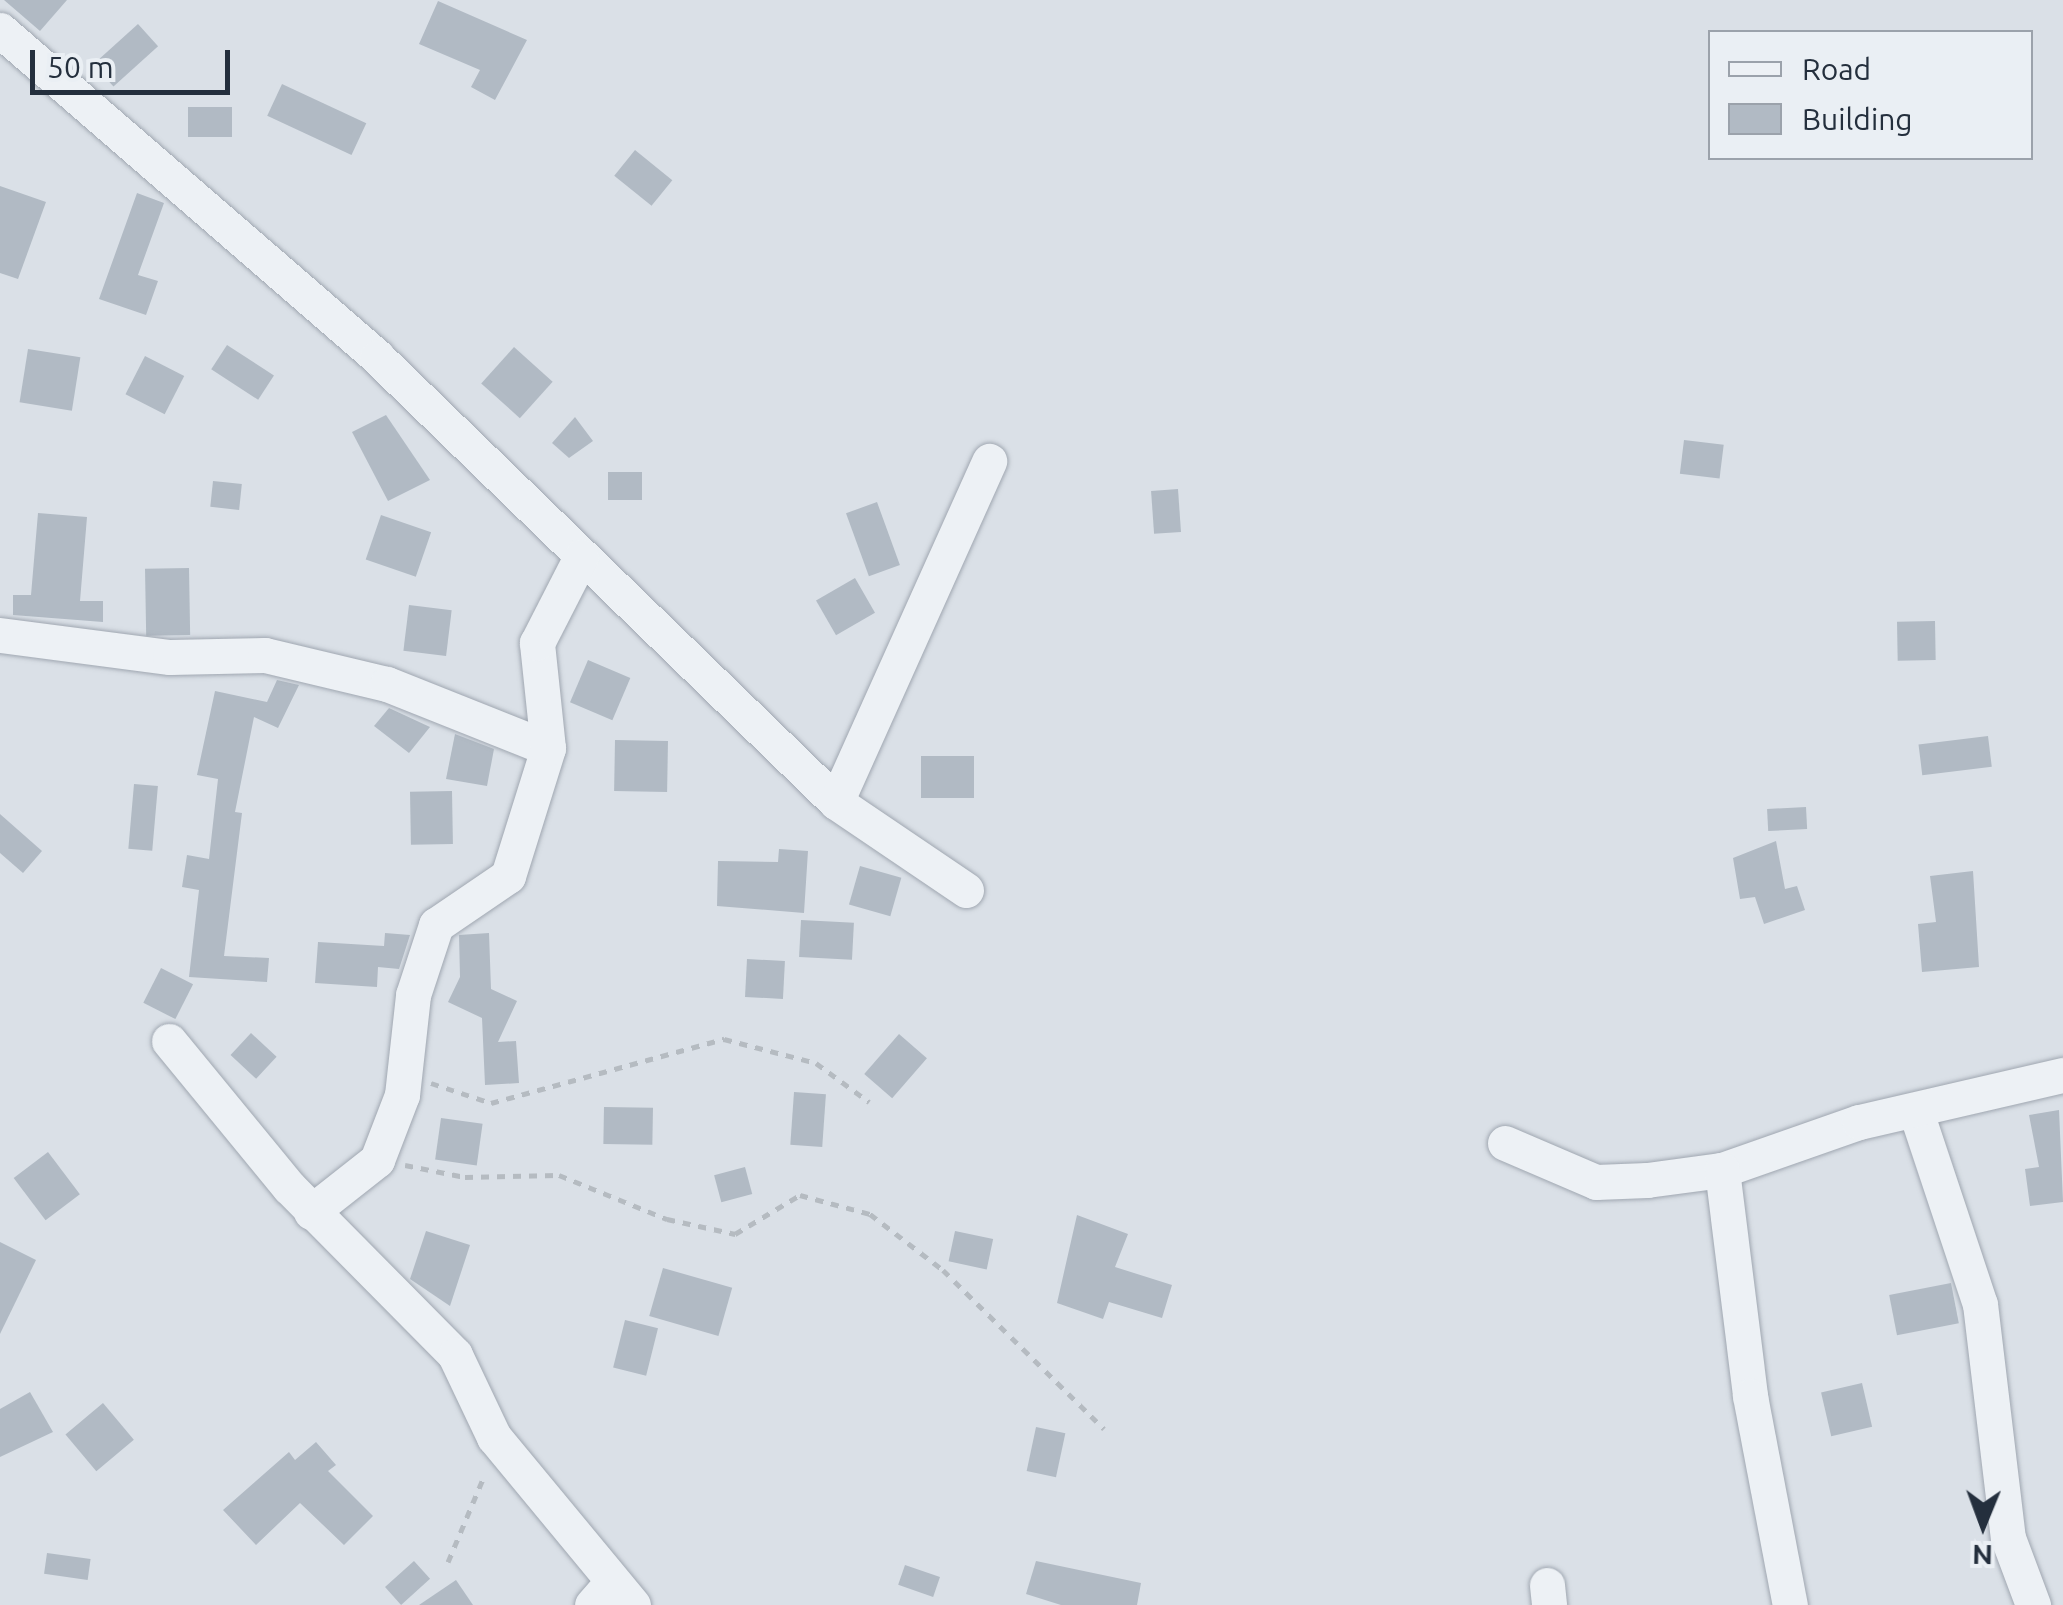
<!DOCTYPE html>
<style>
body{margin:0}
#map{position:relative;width:2063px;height:1605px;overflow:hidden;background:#dae0e7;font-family:Ubuntu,sans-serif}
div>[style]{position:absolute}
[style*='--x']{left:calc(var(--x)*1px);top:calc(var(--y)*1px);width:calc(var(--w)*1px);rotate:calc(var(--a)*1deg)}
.building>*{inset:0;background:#b1bac4;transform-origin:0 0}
.path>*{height:5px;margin-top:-2.5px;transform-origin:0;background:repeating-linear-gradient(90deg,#b5bbc1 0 8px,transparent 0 16px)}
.roads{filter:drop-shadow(0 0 2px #a0a7b1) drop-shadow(0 0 2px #a0a7b1)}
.minor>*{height:35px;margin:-17.5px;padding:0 17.5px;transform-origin:17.5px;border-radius:17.5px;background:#edf1f5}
span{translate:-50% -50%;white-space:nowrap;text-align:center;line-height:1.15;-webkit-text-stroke:9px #eaeff4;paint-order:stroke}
.legend{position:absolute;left:1708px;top:30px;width:325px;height:130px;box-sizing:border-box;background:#eaeff4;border:2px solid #9ba2ab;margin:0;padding:12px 18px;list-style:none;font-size:30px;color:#242f3d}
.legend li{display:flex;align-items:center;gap:20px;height:50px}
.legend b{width:50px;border:2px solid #9ba2ab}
.north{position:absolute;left:1933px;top:1475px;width:100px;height:100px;-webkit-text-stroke:8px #eaeff4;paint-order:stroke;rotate:181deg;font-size:28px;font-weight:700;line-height:40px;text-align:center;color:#242f3d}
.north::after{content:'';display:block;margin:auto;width:35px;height:45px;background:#242f3d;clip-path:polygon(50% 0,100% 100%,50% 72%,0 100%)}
.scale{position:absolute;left:30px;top:50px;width:200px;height:45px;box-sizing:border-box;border:5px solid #242f3d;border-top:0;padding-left:12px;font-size:30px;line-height:35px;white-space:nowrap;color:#242f3d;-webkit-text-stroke:8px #eaeff4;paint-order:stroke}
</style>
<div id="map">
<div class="building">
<div style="clip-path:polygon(4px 0,67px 0,40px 31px)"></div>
<div style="clip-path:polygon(438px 1px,527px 40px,495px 100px,471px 87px,480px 70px,419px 44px)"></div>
<div style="left:138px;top:24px;width:30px;height:60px;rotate:48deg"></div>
<div style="left:282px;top:84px;width:93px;height:35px;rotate:25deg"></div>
<div style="left:188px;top:107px;width:44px;height:30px"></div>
<div style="left:635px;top:150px;width:48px;height:33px;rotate:39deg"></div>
<div style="clip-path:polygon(0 186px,46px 202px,18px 279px,0 273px)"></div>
<div style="clip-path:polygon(137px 193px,164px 203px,138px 275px,158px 281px,146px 315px,99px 299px)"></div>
<div style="left:227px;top:345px;width:56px;height:29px;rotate:33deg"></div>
<div style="left:514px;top:347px;width:52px;height:49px;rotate:42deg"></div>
<div style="left:28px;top:349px;width:53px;height:54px;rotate:9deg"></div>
<div style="left:145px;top:356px;width:44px;height:43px;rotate:27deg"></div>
<div style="clip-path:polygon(386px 415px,430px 480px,388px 501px,352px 432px)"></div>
<div style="clip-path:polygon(575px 417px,593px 441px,569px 458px,552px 443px)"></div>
<div style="left:1684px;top:440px;width:40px;height:34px;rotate:7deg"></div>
<div style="left:608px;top:472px;width:34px;height:28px"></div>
<div style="left:213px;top:481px;width:29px;height:26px;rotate:6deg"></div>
<div style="left:1178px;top:489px;width:43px;height:27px;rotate:86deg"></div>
<div style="left:877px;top:502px;width:67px;height:33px;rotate:70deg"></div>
<div style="clip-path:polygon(38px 513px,87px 517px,80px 601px,103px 601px,103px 622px,13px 615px,13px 595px,31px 595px)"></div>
<div style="left:381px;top:515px;width:53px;height:47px;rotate:19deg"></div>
<div style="left:189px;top:568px;width:67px;height:44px;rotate:89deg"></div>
<div style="left:855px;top:578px;width:40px;height:45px;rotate:60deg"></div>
<div style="left:409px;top:605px;width:43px;height:46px;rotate:7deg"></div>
<div style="left:1935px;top:621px;width:39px;height:38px;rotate:89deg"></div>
<div style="left:588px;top:660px;width:46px;height:46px;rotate:23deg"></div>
<div style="clip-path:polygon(277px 680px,299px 685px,278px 728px,254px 717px,235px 812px,242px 813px,224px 956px,269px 958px,267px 982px,189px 977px,199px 890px,182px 887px,187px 855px,209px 859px,218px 779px,197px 775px,215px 691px,267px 702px)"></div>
<div style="clip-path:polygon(389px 708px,430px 727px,409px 753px,374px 726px)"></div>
<div style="clip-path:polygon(455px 734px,494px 749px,487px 786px,446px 779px)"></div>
<div style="left:1988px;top:736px;width:31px;height:70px;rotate:83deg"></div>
<div style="left:615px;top:740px;width:53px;height:51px;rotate:1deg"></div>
<div style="left:921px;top:756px;width:53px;height:42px"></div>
<div style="left:134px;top:784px;width:24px;height:65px;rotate:5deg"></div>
<div style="left:452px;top:791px;width:53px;height:42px;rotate:89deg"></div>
<div style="left:1806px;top:807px;width:22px;height:39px;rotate:87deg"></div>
<div style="clip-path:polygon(0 814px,42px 851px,23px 873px,0 853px)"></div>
<div style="clip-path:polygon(1776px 841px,1785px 889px,1797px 886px,1805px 910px,1764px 924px,1755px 897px,1740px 899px,1733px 858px)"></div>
<div style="clip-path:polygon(779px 849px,808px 851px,804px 913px,717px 906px,718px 861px,778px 862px)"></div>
<div style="left:860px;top:866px;width:43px;height:40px;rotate:16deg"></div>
<div style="clip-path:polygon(1973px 871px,1979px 967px,1922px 972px,1918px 924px,1936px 922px,1930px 876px)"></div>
<div style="left:801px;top:920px;width:53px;height:37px;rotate:3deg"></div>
<div style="clip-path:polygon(385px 933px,410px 935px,399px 969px,378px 967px,377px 987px,315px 983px,318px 942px,384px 946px)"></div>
<div style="clip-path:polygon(489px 933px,491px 989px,517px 1001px,498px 1042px,516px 1041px,519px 1083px,485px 1085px,482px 1018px,448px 1002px,460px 977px,459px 935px)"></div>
<div style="left:747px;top:959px;width:38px;height:38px;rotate:3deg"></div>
<div style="left:161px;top:968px;width:36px;height:39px;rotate:27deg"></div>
<div style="left:251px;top:1033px;width:35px;height:30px;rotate:43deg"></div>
<div style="left:899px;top:1034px;width:37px;height:53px;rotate:41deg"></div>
<div style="left:794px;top:1092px;width:32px;height:53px;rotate:4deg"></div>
<div style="left:604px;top:1107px;width:49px;height:37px;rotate:1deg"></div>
<div style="clip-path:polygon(2059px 1110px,2063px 1202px,2030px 1206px,2025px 1169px,2039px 1167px,2029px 1115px)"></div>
<div style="left:441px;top:1118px;width:42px;height:42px;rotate:8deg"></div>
<div style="left:48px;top:1152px;width:53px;height:43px;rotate:53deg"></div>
<div style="left:745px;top:1167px;width:28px;height:32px;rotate:75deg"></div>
<div style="clip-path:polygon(1077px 1215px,1128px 1234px,1115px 1267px,1172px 1285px,1162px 1318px,1109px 1302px,1103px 1319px,1057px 1303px)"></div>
<div style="clip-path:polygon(426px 1231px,470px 1245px,450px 1306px,410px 1279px)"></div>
<div style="left:955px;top:1231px;width:39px;height:31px;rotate:12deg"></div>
<div style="clip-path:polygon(0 1242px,36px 1260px,0 1334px)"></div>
<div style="left:663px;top:1268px;width:72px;height:50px;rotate:16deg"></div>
<div style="left:1951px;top:1283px;width:41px;height:63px;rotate:79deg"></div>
<div style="left:625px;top:1320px;width:34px;height:49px;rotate:14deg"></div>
<div style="left:1862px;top:1383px;width:45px;height:42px;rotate:77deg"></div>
<div style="clip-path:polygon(30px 1392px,53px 1432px,0 1457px,0 1409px)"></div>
<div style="left:103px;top:1403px;width:48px;height:49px;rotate:50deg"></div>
<div style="left:1036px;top:1427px;width:30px;height:45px;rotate:12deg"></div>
<div style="clip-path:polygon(316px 1442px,336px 1465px,328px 1471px,373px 1516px,344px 1545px,300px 1503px,256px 1545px,223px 1510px,289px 1452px,295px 1460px)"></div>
<div style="left:47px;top:1553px;width:44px;height:21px;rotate:8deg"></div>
<div style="left:414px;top:1561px;width:24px;height:39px;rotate:48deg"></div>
<div style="clip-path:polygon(1036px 1561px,1141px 1583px,1137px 1605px,1061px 1605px,1026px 1594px)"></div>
<div style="left:905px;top:1565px;width:37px;height:21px;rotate:19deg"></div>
<div style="clip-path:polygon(456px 1580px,473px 1605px,419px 1605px)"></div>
</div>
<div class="path">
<div style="--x:431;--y:1083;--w:63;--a:18.4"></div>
<div style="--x:491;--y:1103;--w:242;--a:-15.4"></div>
<div style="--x:724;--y:1039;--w:95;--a:14.6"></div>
<div style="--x:816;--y:1063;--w:66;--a:36.3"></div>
<div style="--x:405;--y:1165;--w:61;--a:11.3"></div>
<div style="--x:465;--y:1177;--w:94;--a:-1.2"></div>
<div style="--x:559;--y:1175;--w:117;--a:22.2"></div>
<div style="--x:667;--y:1219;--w:70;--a:12.4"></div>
<div style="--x:735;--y:1234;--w:76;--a:-31"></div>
<div style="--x:800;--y:1195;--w:73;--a:15.2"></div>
<div style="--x:870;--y:1214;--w:92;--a:37.5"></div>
<div style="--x:943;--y:1270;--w:226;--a:44.6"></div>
<div style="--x:448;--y:1562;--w:95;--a:-67.2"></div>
</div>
<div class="roads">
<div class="minor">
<div style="--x:0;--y:30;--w:499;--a:40.9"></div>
<div style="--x:377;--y:357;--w:639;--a:44.11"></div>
<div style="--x:836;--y:802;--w:157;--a:34.1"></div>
<div style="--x:0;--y:635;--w:171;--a:7.4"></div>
<div style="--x:170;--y:657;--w:95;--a:-1.2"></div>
<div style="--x:265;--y:655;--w:125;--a:13.4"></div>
<div style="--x:387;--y:684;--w:173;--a:21.7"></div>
<div style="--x:836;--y:802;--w:374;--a:-65.8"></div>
<div style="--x:169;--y:1041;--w:189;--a:50.6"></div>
<div style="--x:289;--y:1187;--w:236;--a:45.3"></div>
<div style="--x:455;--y:1355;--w:91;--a:64.6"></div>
<div style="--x:494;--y:1437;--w:218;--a:50.4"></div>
<div style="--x:1916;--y:1112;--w:202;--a:71.6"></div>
<div style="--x:1980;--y:1304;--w:236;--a:83.2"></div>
<div style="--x:2008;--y:1538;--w:72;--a:69.5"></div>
<div style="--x:1505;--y:1143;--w:99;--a:23.2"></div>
<div style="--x:1596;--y:1182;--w:51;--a:-2.2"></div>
<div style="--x:1647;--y:1180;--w:76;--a:-7.6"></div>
<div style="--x:1722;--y:1170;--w:145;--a:-19.3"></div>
<div style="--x:1859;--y:1122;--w:209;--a:-13"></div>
<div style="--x:1722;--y:1170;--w:228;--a:82.9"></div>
<div style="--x:1750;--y:1396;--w:213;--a:79.2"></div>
<div style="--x:311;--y:1212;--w:84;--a:-38.2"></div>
<div style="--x:377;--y:1160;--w:70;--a:-69"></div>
<div style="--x:402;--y:1095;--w:101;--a:-83.7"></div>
<div style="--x:413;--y:995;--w:74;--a:-71.8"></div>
<div style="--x:436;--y:925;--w:87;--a:-34.2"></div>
<div style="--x:508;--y:876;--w:134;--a:-72.6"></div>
<div style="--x:548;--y:748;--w:106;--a:-96"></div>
<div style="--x:537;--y:643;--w:97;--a:-62.9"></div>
<div style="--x:1547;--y:1585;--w:20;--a:84"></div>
<div style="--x:592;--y:1605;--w:30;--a:-49"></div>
</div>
</div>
<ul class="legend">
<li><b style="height:12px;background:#edf1f5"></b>Road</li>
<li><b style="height:28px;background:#b1bac4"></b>Building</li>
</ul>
<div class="north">N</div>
<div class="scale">50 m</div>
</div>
